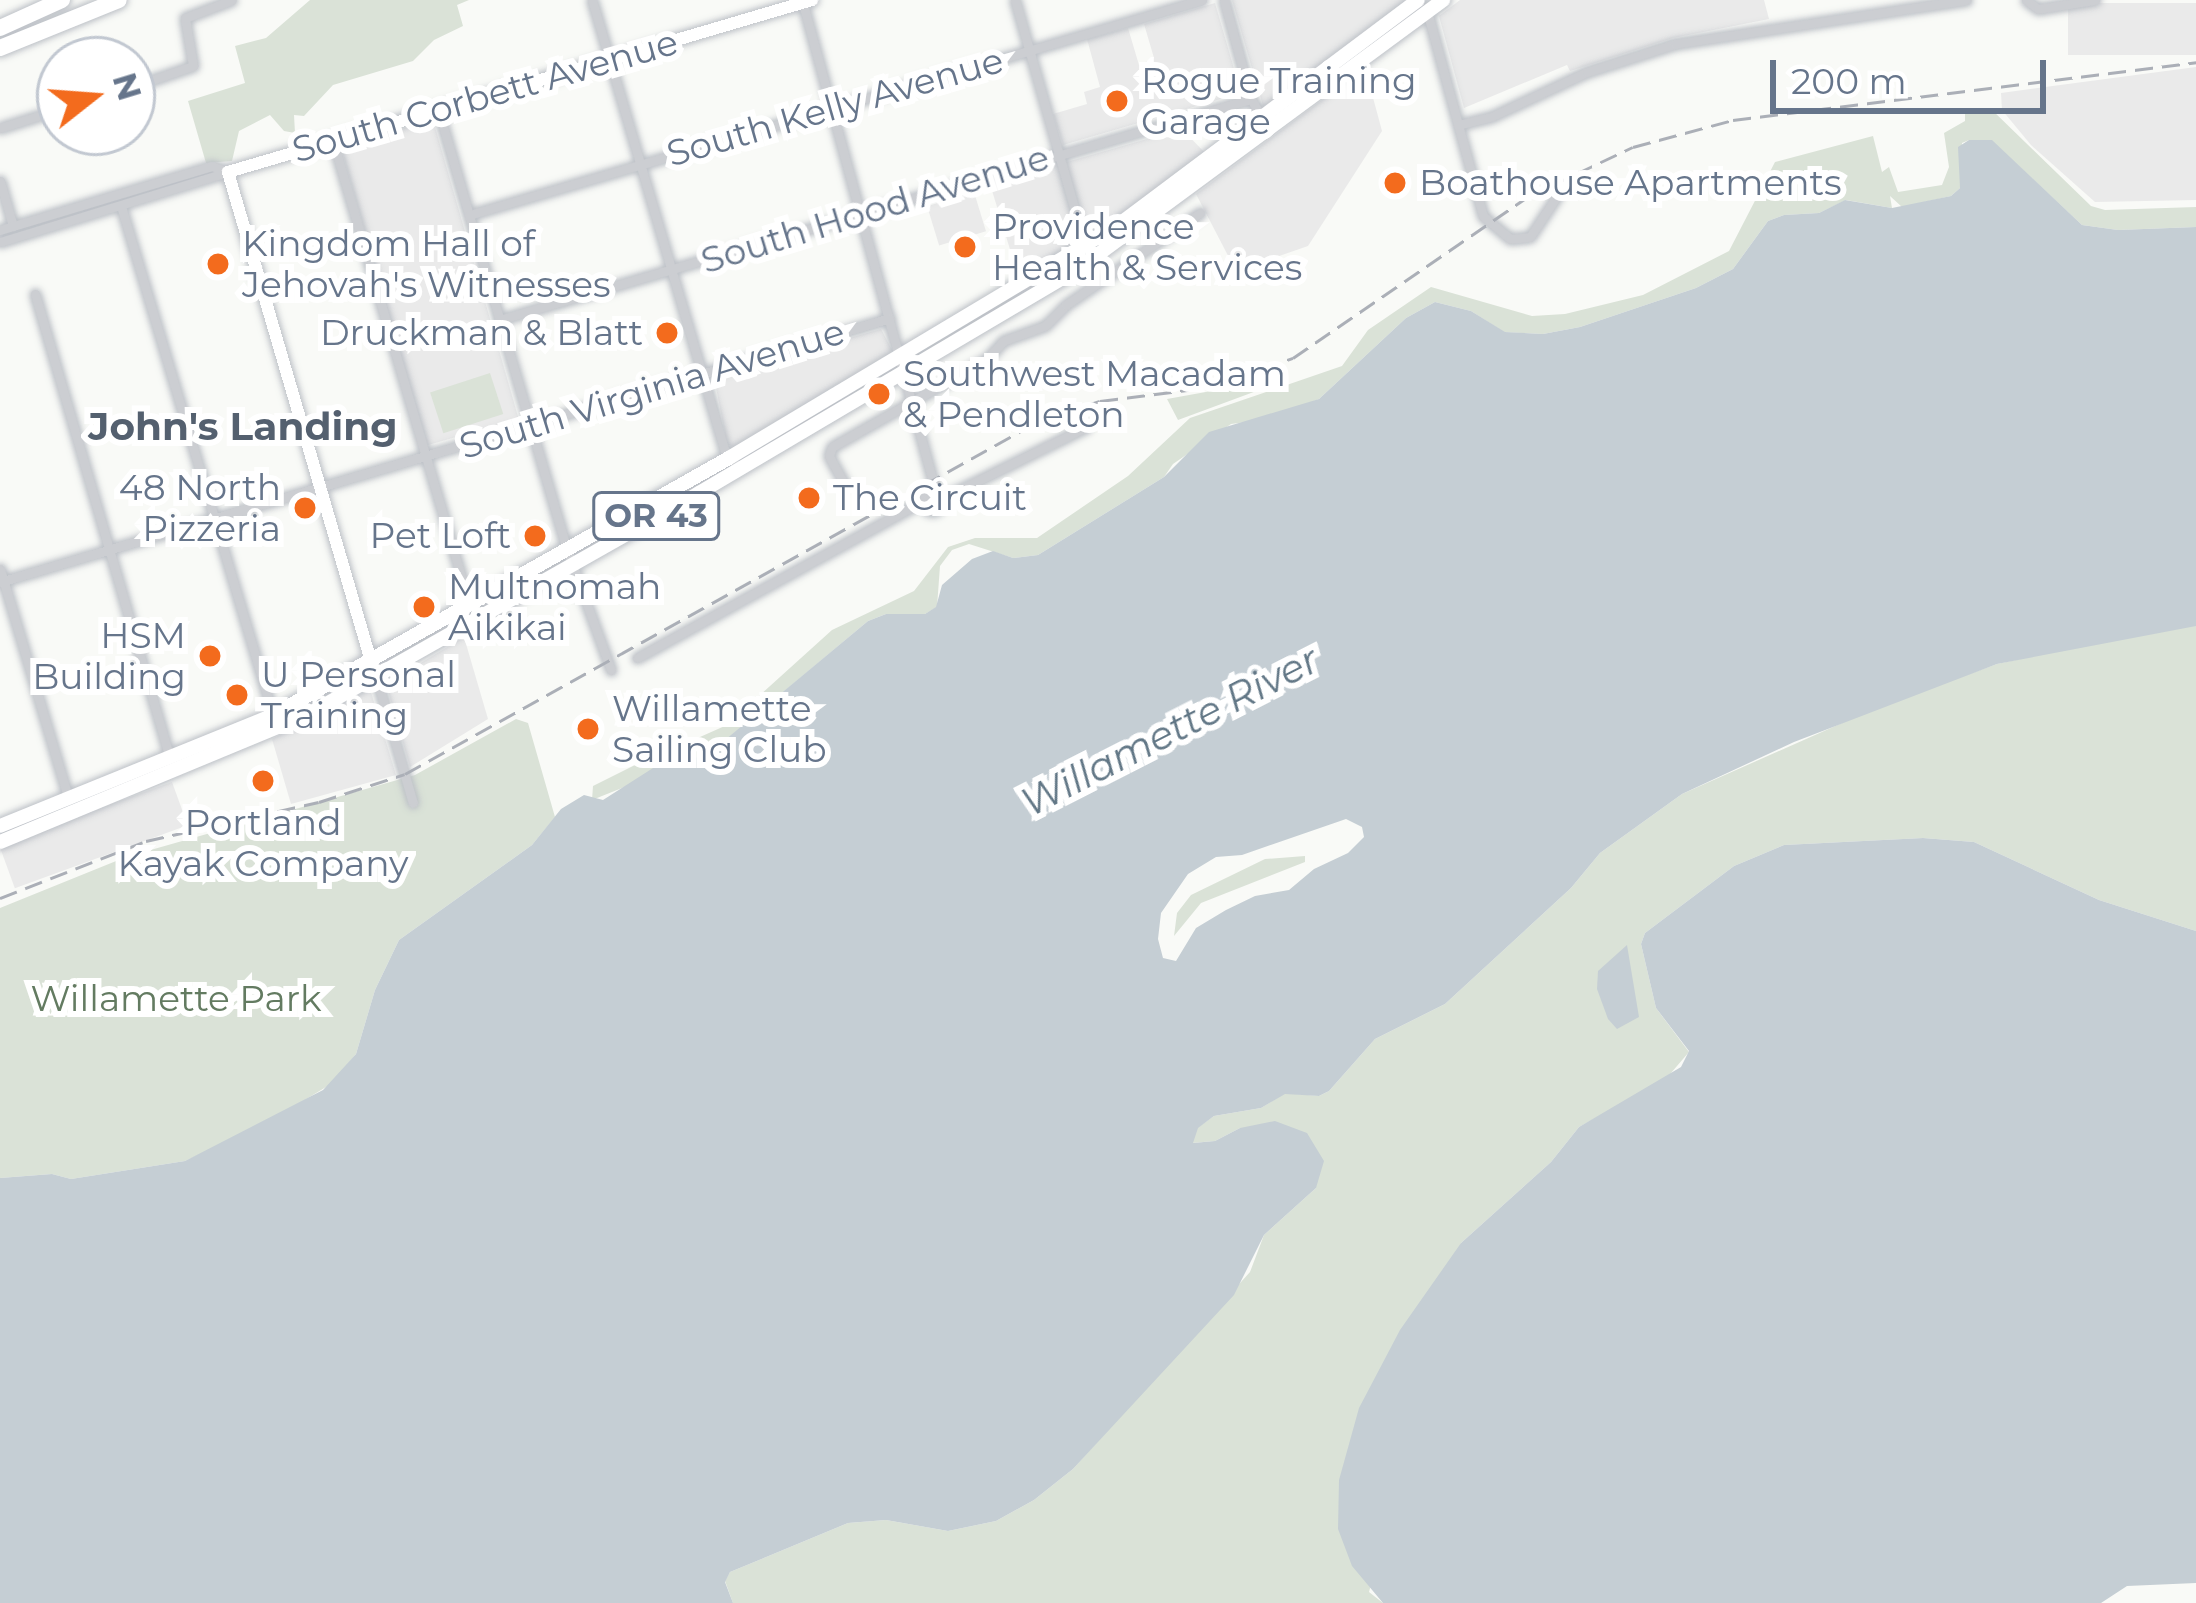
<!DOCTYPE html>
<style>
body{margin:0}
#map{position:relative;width:2196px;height:1603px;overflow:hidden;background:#f9faf7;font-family:Montserrat,sans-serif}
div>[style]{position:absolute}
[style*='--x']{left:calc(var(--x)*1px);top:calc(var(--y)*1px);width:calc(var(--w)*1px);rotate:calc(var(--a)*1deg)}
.built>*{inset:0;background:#eaeaea;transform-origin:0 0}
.green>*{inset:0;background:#dae2d7;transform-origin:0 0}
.water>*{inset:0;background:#c5ced4}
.roads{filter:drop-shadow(0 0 3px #bdc1c7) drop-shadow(0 0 3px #bdc1c7)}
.street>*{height:9px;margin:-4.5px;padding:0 4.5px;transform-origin:4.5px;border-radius:4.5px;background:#ccced2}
.street>.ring{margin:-4.5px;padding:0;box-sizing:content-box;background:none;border:9px solid #ccced2;border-radius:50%}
.secondary>*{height:12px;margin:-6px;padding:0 6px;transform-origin:6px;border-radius:6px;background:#fff}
.primary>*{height:14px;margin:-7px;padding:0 7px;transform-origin:7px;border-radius:7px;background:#fff}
.highway>*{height:16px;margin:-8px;padding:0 8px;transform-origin:8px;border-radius:8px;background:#fff}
.rail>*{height:3px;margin-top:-1.5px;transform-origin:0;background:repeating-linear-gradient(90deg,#abafb7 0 18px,transparent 0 27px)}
.dots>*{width:33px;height:33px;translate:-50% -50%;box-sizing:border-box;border:6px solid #fff;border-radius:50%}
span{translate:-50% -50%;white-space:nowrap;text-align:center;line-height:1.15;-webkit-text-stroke:12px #fff;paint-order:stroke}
.shield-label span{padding:3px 9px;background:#fff;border:3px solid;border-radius:9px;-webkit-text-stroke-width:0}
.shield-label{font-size:33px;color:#66758b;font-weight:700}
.poi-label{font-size:36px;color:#66758b}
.left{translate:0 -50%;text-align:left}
.right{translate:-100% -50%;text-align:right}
.street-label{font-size:36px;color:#66758b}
.park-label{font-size:36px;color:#637b61}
.neighbourhood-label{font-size:39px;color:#54606f;font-weight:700}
.water-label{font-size:39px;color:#627786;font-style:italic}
.north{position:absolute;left:36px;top:36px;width:120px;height:120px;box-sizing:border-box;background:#fff;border:3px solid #c2c8d1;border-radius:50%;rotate:73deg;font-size:33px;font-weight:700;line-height:48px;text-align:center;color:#66758b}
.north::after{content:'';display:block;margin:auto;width:42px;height:54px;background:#f36b1d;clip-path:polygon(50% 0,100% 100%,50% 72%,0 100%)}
.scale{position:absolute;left:1770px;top:60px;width:276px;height:54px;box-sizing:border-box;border:6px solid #66758b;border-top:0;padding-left:15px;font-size:36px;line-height:42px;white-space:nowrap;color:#66758b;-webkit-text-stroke:9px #fff;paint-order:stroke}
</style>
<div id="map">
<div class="built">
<div style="clip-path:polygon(1232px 0,1407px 0,1264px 109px)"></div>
<div style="clip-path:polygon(1460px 0,1764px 0,1769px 19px,1673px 38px,1570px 71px,1567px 65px,1464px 108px,1439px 16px)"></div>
<div style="clip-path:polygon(1215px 3px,1241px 93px,1063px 145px,1053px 114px,1087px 104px,1084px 92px,1100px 87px,1087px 39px,1128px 28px,1139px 65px,1154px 58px,1144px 24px)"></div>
<div style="left:2196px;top:3px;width:52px;height:128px;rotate:90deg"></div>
<div style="clip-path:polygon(2196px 67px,2196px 200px,2095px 202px,2031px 145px,2002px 110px,2001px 93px)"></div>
<div style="clip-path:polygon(1365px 68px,1382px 131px,1308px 246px,1236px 271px,1196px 194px)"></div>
<div style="left:433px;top:120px;width:311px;height:96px;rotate:74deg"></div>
<div style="clip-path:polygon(1182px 129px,1207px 155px,1020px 282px,990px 184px)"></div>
<div style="left:974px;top:192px;width:41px;height:49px;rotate:73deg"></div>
<div style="clip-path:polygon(881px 329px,892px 350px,888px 355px,736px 448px,727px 444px,714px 377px)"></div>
<div style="clip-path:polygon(464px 637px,488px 719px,410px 767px,386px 684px)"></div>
<div style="clip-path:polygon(370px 689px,396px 775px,291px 804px,272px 739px)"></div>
<div style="left:172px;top:782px;width:46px;height:184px;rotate:70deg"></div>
</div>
<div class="green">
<div style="clip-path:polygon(310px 0,469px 0,457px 5px,463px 26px,434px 40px,413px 61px,333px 85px,304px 116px,294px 115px,295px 133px,284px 131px,270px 115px,239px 131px,232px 161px,206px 163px,188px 101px,245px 83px,235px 46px,266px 38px)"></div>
<div style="clip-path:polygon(1990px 108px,2091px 206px,2105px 210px,2196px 207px,2196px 227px,2118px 230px,2082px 225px,1992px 141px,1969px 140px,1962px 143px,1960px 188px,1951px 196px,1902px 207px,1890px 196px,1892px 208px,1846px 200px,1819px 213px,1784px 215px,1768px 221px,1733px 269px,1696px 288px,1580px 327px,1543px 334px,1504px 332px,1471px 311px,1435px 302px,1406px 318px,1319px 399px,1269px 419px,1231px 424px,1173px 464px,1164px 477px,1038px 555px,1013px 558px,969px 544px,952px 550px,940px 566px,937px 607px,925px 614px,886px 614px,868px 621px,714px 750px,686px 762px,664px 761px,632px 784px,592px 800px,593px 786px,647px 759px,658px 739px,691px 741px,727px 725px,832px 630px,914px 591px,948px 547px,975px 538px,1037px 538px,1128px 476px,1190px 418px,1342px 366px,1368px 330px,1431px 287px,1532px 316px,1565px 314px,1643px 295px,1729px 251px,1775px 162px,1873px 136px,1882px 172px,1889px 167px,1898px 192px,1942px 185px,1949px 167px,1944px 133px,1965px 121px,1965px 113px)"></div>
<div style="clip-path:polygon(1284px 369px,1288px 378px,1278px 383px,1178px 420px,1167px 399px,1239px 386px)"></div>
<div style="left:490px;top:373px;width:43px;height:63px;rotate:72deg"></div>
<div style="clip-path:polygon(2196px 621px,2196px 931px,2099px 900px,1974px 842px,1923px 838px,1784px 845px,1734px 866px,1645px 933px,1641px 944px,1656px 1008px,1689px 1052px,1665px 1080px,1579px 1127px,1551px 1162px,1461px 1243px,1369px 1592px,1383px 1603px,733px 1603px,725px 1581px,730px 1572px,848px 1523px,886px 1520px,948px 1531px,996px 1521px,1034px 1500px,1073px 1469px,1250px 1272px,1264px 1235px,1316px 1188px,1240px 1128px,1215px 1141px,1192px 1143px,1197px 1128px,1214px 1116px,1261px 1108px,1285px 1093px,1319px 1096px,1329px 1091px,1375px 1039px,1445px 1004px,1571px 888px,1600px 853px,1682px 794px,1878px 707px,1997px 664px)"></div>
<div style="clip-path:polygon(516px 719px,528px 723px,555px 817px,532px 845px,399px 940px,375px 990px,356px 1054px,331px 1084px,265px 1124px,185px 1161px,71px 1179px,52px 1174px,0 1178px,0 908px,126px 857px,415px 775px)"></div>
<div style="clip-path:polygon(1305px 856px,1305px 862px,1201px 903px,1174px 936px,1177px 913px,1191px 895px,1265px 859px)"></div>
</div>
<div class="water">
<div style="clip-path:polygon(evenodd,1969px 140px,1992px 140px,2082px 225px,2118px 230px,2196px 227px,2196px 626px,1997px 664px,1794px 742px,1682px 794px,1600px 853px,1571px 888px,1445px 1004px,1375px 1039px,1329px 1091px,1319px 1096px,1285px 1094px,1261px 1108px,1214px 1116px,1198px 1128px,1193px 1143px,1215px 1141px,1240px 1128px,1275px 1121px,1307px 1133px,1324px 1161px,1316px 1188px,1264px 1235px,1234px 1295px,1073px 1469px,1034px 1500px,996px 1521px,948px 1531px,886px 1520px,848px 1523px,730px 1572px,725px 1582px,733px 1603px,0 1603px,0 1178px,52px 1174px,71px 1179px,185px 1161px,323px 1090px,356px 1054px,375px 990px,399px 940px,532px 845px,561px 809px,584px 795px,603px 800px,664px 761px,686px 762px,713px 750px,868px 621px,886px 614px,925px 614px,936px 607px,942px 585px,972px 559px,993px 551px,1013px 558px,1038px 555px,1164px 477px,1209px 432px,1319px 399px,1406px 318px,1435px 302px,1471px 311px,1505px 332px,1543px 334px,1580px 327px,1696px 288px,1733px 269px,1768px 221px,1784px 215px,1819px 213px,1845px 200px,1892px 208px,1951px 196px,1960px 188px,1958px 147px,1969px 140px,1346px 819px,1362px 827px,1364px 837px,1348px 853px,1314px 869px,1289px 890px,1255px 896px,1226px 910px,1196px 928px,1176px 961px,1163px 958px,1158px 939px,1161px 913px,1188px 874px,1216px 857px,1242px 855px,1346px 819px)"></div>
<div style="clip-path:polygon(1923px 838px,1974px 842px,2099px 900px,2196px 931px,2196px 1583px,2127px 1586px,2101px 1603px,1383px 1603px,1352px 1566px,1338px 1529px,1339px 1480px,1359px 1408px,1400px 1330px,1461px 1243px,1551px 1162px,1579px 1127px,1681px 1067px,1689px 1051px,1656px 1008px,1641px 944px,1645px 933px,1734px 866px,1784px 845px)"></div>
<div style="clip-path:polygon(1627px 945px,1639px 1017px,1617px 1029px,1608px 1019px,1597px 989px,1598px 971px)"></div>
</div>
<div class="roads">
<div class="street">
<div style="--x:592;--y:0;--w:468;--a:73.6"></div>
<div style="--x:724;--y:449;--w:25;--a:53"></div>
<div style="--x:802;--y:0;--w:511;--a:74.79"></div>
<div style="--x:1015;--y:0;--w:259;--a:74.1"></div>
<div style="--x:1224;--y:0;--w:103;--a:74.7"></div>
<div style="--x:1251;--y:99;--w:24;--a:60"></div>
<div style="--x:2026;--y:0;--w:15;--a:37"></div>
<div style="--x:2038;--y:9;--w:58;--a:-9"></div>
<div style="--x:1427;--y:11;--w:213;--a:74.7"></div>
<div style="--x:1483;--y:216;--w:35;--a:40"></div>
<div style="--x:1510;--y:239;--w:20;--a:-6"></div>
<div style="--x:1530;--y:237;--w:49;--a:-56.6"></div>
<div style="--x:132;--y:87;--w:65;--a:-19"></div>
<div style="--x:193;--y:66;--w:49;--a:-99.5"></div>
<div style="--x:185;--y:18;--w:50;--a:-21"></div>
<div style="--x:438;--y:109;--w:459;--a:73.7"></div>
<div style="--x:567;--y:550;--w:128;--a:69.9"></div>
<div style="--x:1458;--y:125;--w:36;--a:-14"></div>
<div style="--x:1493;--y:116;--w:104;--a:-25.1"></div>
<div style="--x:1587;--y:72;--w:92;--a:-17.7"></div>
<div style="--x:1675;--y:44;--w:295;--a:-8.6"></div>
<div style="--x:0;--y:128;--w:63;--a:-17.6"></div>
<div style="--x:333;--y:141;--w:485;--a:73.6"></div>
<div style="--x:0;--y:181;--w:47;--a:73.9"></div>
<div style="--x:121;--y:206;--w:531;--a:73.37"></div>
<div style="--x:469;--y:215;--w:764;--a:-16.35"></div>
<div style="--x:0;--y:230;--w:221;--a:-16.8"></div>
<div style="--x:212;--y:166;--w:17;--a:21"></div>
<div style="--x:0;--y:242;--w:239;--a:-17.1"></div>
<div style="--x:35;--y:294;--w:486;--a:73.8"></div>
<div style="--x:499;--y:320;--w:784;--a:-16.38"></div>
<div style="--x:845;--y:485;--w:33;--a:-119"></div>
<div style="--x:829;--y:456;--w:9;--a:-72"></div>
<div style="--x:832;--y:447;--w:178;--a:-29.6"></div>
<div style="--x:987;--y:359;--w:24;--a:-48"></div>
<div style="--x:1003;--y:341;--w:45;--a:-19.7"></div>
<div style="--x:1045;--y:326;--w:30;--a:-45"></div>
<div style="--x:1066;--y:305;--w:163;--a:-34.5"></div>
<div class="ring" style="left:923px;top:493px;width:9px;height:9px"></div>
<div style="--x:941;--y:499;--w:162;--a:-26.4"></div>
<div style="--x:0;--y:569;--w:241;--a:73.4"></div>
<div style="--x:0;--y:582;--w:928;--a:-16.52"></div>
<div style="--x:637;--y:658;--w:326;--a:-28.8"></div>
<div style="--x:376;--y:676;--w:132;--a:73.8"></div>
</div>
<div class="secondary">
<div style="--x:373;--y:668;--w:517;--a:-106.3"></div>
<div style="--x:228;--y:172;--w:609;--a:-16.41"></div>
</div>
<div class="primary">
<div style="--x:0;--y:826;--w:295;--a:-22.1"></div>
<div style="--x:273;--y:715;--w:523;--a:-29.41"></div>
<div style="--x:729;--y:458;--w:457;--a:-30.9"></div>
<div style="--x:1121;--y:223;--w:371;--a:-36.9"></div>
<div style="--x:0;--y:842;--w:332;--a:-22.5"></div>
<div style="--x:307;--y:715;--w:450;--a:-29.5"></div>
<div style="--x:699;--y:493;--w:444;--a:-30.6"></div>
<div style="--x:1081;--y:267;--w:450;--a:-36.4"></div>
</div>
<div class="highway">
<div style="--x:0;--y:28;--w:68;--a:-24.3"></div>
<div style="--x:0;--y:48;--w:128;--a:-22"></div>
</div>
</div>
<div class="rail">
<div style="--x:0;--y:898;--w:157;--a:-21.3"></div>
<div style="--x:146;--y:841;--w:177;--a:-12.7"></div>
<div style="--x:319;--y:802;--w:90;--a:-18"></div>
<div style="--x:405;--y:774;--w:726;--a:-29.11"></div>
<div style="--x:1039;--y:421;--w:64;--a:-18.2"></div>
<div style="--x:1100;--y:401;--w:112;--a:-7.2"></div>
<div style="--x:1211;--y:387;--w:87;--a:-19.5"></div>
<div style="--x:1293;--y:358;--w:284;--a:-34.5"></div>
<div style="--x:1527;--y:197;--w:117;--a:-25.3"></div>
<div style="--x:1633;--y:147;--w:104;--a:-15.1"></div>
<div style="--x:1733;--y:120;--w:467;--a:-7.1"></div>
</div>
<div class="dots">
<div style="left:1117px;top:101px;background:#f36b1d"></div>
<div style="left:1395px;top:183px;background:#f36b1d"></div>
<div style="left:965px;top:247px;background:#f36b1d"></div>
<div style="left:218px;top:264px;background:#f36b1d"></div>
<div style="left:667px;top:333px;background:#f36b1d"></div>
<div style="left:879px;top:394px;background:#f36b1d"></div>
<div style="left:809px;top:498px;background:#f36b1d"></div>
<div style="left:305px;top:508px;background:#f36b1d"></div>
<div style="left:535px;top:536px;background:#f36b1d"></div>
<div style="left:424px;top:607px;background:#f36b1d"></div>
<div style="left:210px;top:656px;background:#f36b1d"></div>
<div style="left:237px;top:695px;background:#f36b1d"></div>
<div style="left:588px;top:729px;background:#f36b1d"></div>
<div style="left:263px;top:781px;background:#f36b1d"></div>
</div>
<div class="shield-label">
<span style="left:656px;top:516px">OR 43</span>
</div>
<div class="poi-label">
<span class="left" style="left:1141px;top:101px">Rogue Training<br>Garage</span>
<span class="left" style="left:1419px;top:183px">Boathouse Apartments</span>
<span class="left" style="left:992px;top:247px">Providence<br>Health &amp; Services</span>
<span class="left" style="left:242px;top:264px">Kingdom Hall of<br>Jehovah's Witnesses</span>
<span class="right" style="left:643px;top:333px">Druckman &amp; Blatt</span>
<span class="left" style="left:903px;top:394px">Southwest Macadam<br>&amp; Pendleton</span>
<span class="right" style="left:281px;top:508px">48 North<br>Pizzeria</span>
<span class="left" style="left:833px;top:498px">The Circuit</span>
<span class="right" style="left:511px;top:536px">Pet Loft</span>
<span class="left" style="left:448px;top:607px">Multnomah<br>Aikikai</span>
<span class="right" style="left:186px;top:656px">HSM<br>Building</span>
<span class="left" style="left:261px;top:695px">U Personal<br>Training</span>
<span class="left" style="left:612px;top:729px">Willamette<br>Sailing Club</span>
<span style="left:263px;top:843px">Portland<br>Kayak Company</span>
</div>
<div class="street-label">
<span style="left:485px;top:96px;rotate:-16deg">South Corbett Avenue</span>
<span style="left:835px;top:107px;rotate:-16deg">South Kelly Avenue</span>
<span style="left:875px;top:209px;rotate:-17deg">South Hood Avenue</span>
<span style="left:652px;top:389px;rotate:-17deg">South Virginia Avenue</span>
</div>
<div class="park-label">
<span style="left:176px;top:999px">Willamette Park</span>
</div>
<div class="neighbourhood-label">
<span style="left:243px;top:426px">John's Landing</span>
</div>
<div class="water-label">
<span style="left:1170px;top:731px;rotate:-27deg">Willamette River</span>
</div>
<div class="north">N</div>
<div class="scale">200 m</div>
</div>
